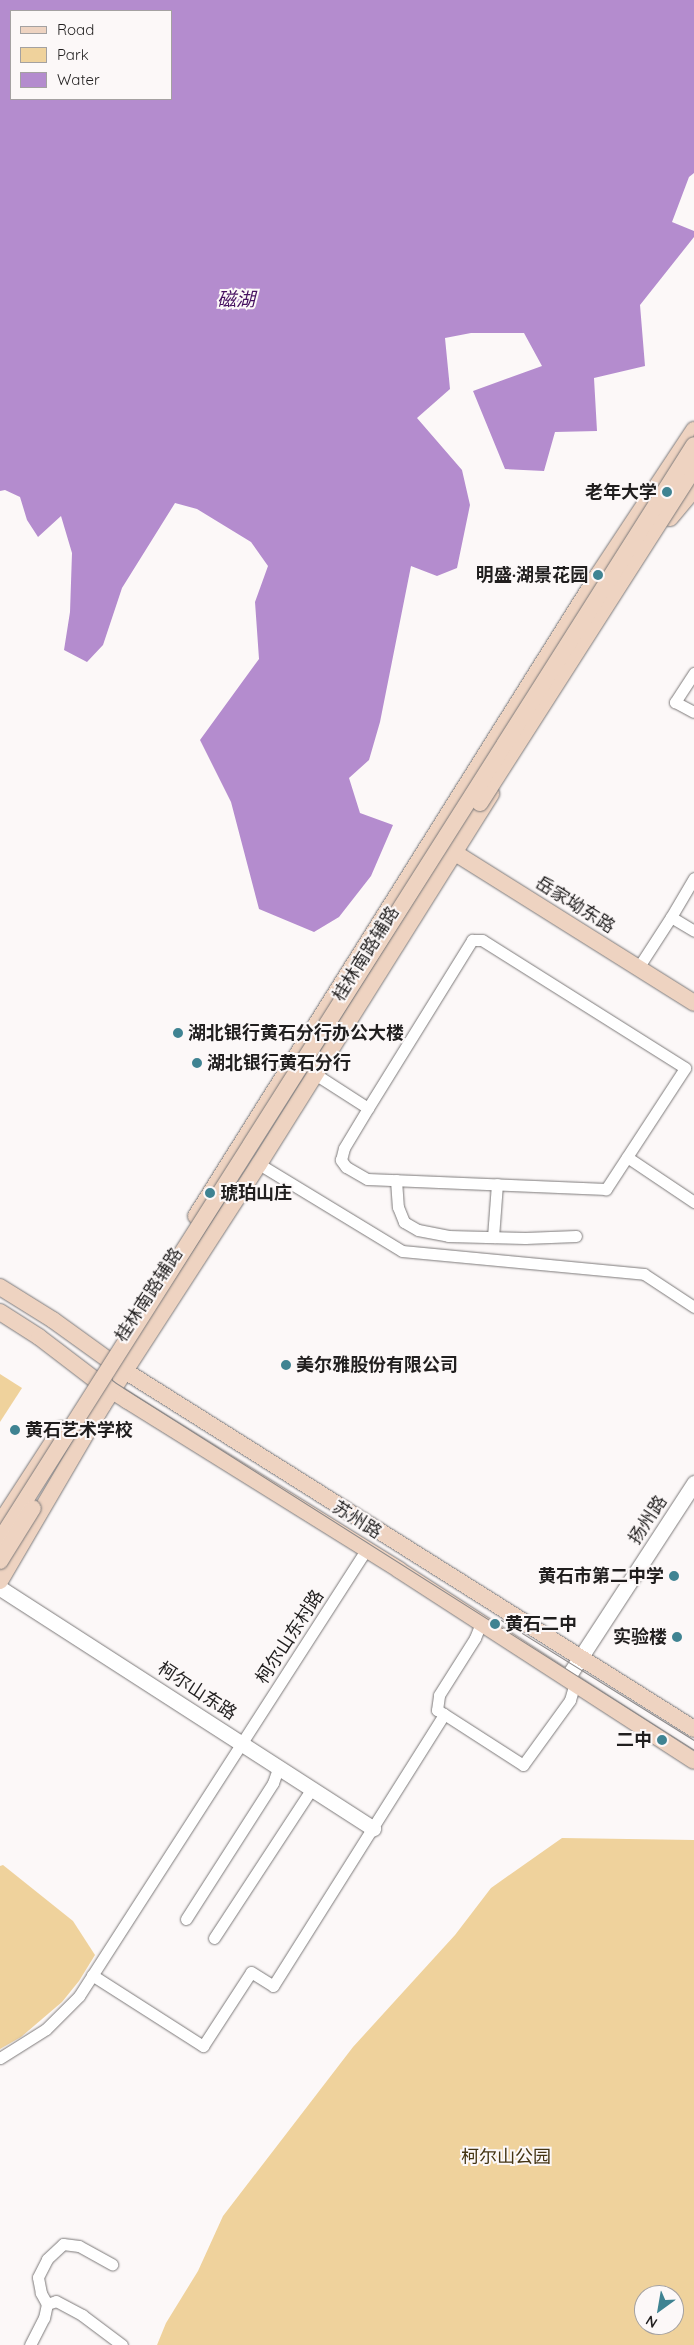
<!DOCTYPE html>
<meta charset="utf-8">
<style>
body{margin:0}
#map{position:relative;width:694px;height:2345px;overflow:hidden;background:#fcf8f8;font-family:Quicksand,"Noto Sans SC",sans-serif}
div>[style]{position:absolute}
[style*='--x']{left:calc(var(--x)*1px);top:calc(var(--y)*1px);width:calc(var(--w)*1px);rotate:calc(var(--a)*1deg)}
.green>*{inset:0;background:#efd29c}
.water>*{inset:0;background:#b48cce}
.roads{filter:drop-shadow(0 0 1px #7c7979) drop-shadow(0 0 1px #7c7979)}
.minor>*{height:11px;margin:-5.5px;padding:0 5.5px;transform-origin:5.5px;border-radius:5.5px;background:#fff}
.tertiary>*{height:15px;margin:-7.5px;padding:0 7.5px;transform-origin:7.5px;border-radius:7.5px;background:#fff}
.secondary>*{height:16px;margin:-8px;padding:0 8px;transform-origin:8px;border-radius:8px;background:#eed3c1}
.tram>*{height:1px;margin:-0.5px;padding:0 0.5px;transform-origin:0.5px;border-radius:0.5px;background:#8d8a8a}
.bridges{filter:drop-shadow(0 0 1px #7c7979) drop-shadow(0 0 1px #7c7979)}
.secondary-bridge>*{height:16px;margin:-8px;padding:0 8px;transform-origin:8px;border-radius:8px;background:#eed3c1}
.dots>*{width:14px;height:14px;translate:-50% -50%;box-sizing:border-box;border:2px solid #fcf8f8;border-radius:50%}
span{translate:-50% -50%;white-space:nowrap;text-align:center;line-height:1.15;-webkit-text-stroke:4px #fcf8f8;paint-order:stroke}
.poi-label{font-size:18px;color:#211f1f;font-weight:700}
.right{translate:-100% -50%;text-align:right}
.left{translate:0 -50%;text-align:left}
.street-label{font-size:18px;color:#211f1f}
.park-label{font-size:18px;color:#443413}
.water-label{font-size:19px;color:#461160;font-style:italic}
.legend{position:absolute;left:10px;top:10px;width:162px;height:90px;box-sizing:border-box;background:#fcf8f8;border:1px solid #a4a1a1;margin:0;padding:6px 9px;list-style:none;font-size:15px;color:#211f1f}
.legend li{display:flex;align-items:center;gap:10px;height:25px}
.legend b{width:25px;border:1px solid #a4a1a1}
.north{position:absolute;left:634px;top:2285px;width:50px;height:50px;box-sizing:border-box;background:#fcf8f8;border:1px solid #a4a1a1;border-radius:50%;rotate:212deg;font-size:14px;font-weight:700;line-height:20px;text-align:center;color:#211f1f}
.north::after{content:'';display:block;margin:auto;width:18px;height:22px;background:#3f8392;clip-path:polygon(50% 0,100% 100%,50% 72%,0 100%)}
</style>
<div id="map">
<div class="green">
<div style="clip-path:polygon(0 1374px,22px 1388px,0 1422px)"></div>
<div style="clip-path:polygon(evenodd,562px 1838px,694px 1840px,694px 2345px,157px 2345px,166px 2323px,198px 2271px,223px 2216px,353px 2047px,455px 1935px,491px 1888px,562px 1838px,644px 2295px,674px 2295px,674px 2325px,644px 2325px,644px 2295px)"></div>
<div style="clip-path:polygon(3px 1865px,73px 1921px,95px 1955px,79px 1981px,62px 2002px,21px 2037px,0 2049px,0 1866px)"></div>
</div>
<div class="water">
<div style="clip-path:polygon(evenodd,0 0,694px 0,694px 173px,689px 177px,672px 222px,694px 231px,694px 237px,640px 305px,645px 366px,594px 378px,597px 431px,555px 432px,544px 471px,505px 469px,473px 391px,542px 366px,524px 333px,471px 333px,445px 338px,450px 389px,417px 418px,462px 470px,470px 505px,457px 568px,437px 576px,411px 566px,380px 722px,369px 760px,349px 778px,360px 813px,393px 825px,371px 876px,339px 917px,314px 932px,259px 909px,231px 802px,200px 740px,259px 659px,255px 602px,268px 566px,251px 542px,197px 509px,175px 503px,122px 588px,103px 645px,87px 662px,64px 650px,70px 612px,72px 553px,61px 516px,38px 537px,27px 520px,20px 497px,5px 490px,0 491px,0 0,11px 11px,171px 11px,171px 99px,11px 99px,11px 11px)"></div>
</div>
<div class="roads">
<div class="minor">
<div style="--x:694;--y:673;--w:35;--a:123"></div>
<div style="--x:675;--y:702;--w:21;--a:28"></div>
<div style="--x:694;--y:878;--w:45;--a:120.5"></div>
<div style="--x:671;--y:917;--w:27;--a:31"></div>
<div style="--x:472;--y:940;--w:10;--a:0"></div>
<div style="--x:482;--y:940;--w:240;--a:32.2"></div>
<div style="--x:685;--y:1068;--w:145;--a:123.1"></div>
<div style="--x:606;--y:1189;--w:239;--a:-177.6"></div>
<div style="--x:367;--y:1179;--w:24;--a:-150"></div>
<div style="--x:346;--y:1167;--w:9;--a:-126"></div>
<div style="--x:341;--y:1160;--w:12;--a:-76"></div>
<div style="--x:344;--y:1148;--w:47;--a:-59"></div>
<div style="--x:368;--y:1108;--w:198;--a:-58.2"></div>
<div style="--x:638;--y:968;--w:61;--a:-57.1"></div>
<div style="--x:315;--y:1074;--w:63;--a:32.7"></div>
<div style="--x:627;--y:1157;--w:81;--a:33.9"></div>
<div style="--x:259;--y:1164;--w:167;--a:31.3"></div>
<div style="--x:402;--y:1251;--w:243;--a:5.4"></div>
<div style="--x:644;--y:1274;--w:60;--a:33.4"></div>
<div style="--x:396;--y:1180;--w:27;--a:86"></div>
<div style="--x:398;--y:1207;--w:16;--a:68"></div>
<div style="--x:404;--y:1222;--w:16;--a:30"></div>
<div style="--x:418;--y:1230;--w:31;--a:11"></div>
<div style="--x:448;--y:1236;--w:77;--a:1.5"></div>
<div style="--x:525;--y:1238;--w:51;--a:-2.2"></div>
<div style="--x:493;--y:1237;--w:53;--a:-85.7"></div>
<div style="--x:444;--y:1714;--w:94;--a:32.8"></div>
<div style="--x:523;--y:1765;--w:80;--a:-54.1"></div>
<div style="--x:570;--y:1700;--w:19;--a:-74"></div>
<div style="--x:186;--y:1919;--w:161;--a:-57.4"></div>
<div style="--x:273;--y:1783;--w:18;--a:-71"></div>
<div style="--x:214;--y:1938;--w:179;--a:-56.8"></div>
<div style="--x:92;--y:1975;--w:132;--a:32.6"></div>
<div style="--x:203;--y:2046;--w:88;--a:-57"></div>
<div style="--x:251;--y:1972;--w:26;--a:32"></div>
<div style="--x:273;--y:1986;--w:321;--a:-57.8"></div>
<div style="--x:444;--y:1714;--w:8;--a:-150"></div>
<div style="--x:437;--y:1710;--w:15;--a:-82"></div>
<div style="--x:439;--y:1695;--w:67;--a:-57.7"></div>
<div style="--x:475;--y:1638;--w:16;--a:-68"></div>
<div style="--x:0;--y:2058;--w:54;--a:-32.2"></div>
<div style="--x:46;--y:2029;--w:47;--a:-45"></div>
<div style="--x:79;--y:1996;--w:530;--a:-57.24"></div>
<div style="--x:47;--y:2304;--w:9;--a:-18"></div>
<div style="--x:56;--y:2301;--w:30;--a:28"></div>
<div style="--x:82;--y:2315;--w:50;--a:36.9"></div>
<div style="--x:30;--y:2345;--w:30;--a:-63"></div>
<div style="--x:44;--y:2318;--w:14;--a:-78"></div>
<div style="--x:47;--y:2304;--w:13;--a:-119"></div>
<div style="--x:41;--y:2293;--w:16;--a:-101"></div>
<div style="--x:38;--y:2277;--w:20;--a:-63"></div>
<div style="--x:47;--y:2259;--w:22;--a:-43"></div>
<div style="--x:63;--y:2244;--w:16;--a:7"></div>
<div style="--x:79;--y:2246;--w:38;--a:29"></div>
</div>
<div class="tertiary">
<div style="--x:0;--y:1588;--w:444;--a:32.8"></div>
<div style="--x:567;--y:1678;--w:233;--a:-56.9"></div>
</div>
<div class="secondary">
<div style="--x:670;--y:518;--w:38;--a:-50"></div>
<div style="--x:444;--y:846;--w:295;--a:32.1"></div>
<div style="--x:196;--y:1216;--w:757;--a:-57.91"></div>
<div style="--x:598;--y:575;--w:174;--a:-56.5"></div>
<div style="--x:0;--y:1287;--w:62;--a:31.9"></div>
<div style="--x:53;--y:1320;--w:75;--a:35.8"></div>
<div style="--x:114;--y:1364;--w:685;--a:32.18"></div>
<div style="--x:0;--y:1312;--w:46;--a:32.7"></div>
<div style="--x:39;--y:1337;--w:69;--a:37.4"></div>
<div style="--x:94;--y:1379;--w:40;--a:32.9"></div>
<div style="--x:128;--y:1401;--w:319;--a:31.9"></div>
<div style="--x:399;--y:1570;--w:351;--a:32.9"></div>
<div style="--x:0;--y:1523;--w:112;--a:-57"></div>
<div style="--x:0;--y:1581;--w:204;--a:-59.7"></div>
<div style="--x:103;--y:1405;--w:287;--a:-57.1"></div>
<div style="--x:259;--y:1164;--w:437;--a:-57.9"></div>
</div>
</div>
<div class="tram">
<div style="--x:694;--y:433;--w:19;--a:99"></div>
<div style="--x:691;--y:452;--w:47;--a:121"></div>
<div style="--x:667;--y:492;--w:1022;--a:122.42"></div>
<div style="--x:119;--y:1355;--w:19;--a:118"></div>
<div style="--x:110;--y:1372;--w:8;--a:76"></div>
<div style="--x:112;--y:1380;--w:5;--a:37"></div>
<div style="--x:116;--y:1383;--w:685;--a:32.41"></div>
<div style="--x:501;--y:1620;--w:227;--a:31.9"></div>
</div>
<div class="bridges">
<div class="secondary-bridge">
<div style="--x:480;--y:803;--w:398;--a:-57.4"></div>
<div style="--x:0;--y:1540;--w:1296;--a:-57.63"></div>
<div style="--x:0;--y:1561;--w:62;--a:-58.1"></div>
</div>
</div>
<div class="dots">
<div style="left:667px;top:492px;background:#3f8392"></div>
<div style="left:598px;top:575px;background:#3f8392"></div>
<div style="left:178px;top:1033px;background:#3f8392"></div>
<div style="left:197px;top:1063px;background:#3f8392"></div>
<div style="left:210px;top:1193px;background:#3f8392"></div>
<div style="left:286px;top:1365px;background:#3f8392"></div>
<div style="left:15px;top:1430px;background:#3f8392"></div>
<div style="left:674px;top:1576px;background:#3f8392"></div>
<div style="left:495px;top:1624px;background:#3f8392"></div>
<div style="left:677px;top:1637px;background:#3f8392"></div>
<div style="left:662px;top:1740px;background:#3f8392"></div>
</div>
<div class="poi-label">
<span class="right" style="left:657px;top:492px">老年大学</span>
<span class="right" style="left:588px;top:575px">明盛·湖景花园</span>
<span class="left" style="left:188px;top:1033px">湖北银行黄石分行办公大楼</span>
<span class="left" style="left:207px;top:1063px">湖北银行黄石分行</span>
<span class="left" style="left:220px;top:1193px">琥珀山庄</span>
<span class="left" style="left:296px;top:1365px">美尔雅股份有限公司</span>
<span class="left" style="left:25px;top:1430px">黄石艺术学校</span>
<span class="right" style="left:664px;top:1576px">黄石市第二中学</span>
<span class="left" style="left:505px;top:1624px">黄石二中</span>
<span class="right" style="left:667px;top:1637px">实验楼</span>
<span class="right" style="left:652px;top:1740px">二中</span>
</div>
<div class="street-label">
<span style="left:575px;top:905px;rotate:32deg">岳家坳东路</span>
<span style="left:366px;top:954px;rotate:-58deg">桂林南路辅路</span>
<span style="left:149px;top:1295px;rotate:-57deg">桂林南路辅路</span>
<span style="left:357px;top:1520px;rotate:32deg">苏州路</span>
<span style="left:648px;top:1520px;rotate:-57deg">扬州路</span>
<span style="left:290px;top:1637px;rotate:-57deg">柯尔山东村路</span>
<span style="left:197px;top:1691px;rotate:33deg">柯尔山东路</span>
</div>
<div class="park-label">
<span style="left:506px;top:2157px">柯尔山公园</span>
</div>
<div class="water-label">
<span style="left:236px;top:300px">磁湖</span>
</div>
<ul class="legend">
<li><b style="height:6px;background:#eed3c1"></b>Road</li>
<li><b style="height:14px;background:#efd29c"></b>Park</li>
<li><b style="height:14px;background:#b48cce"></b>Water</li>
</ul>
<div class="north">N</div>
</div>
